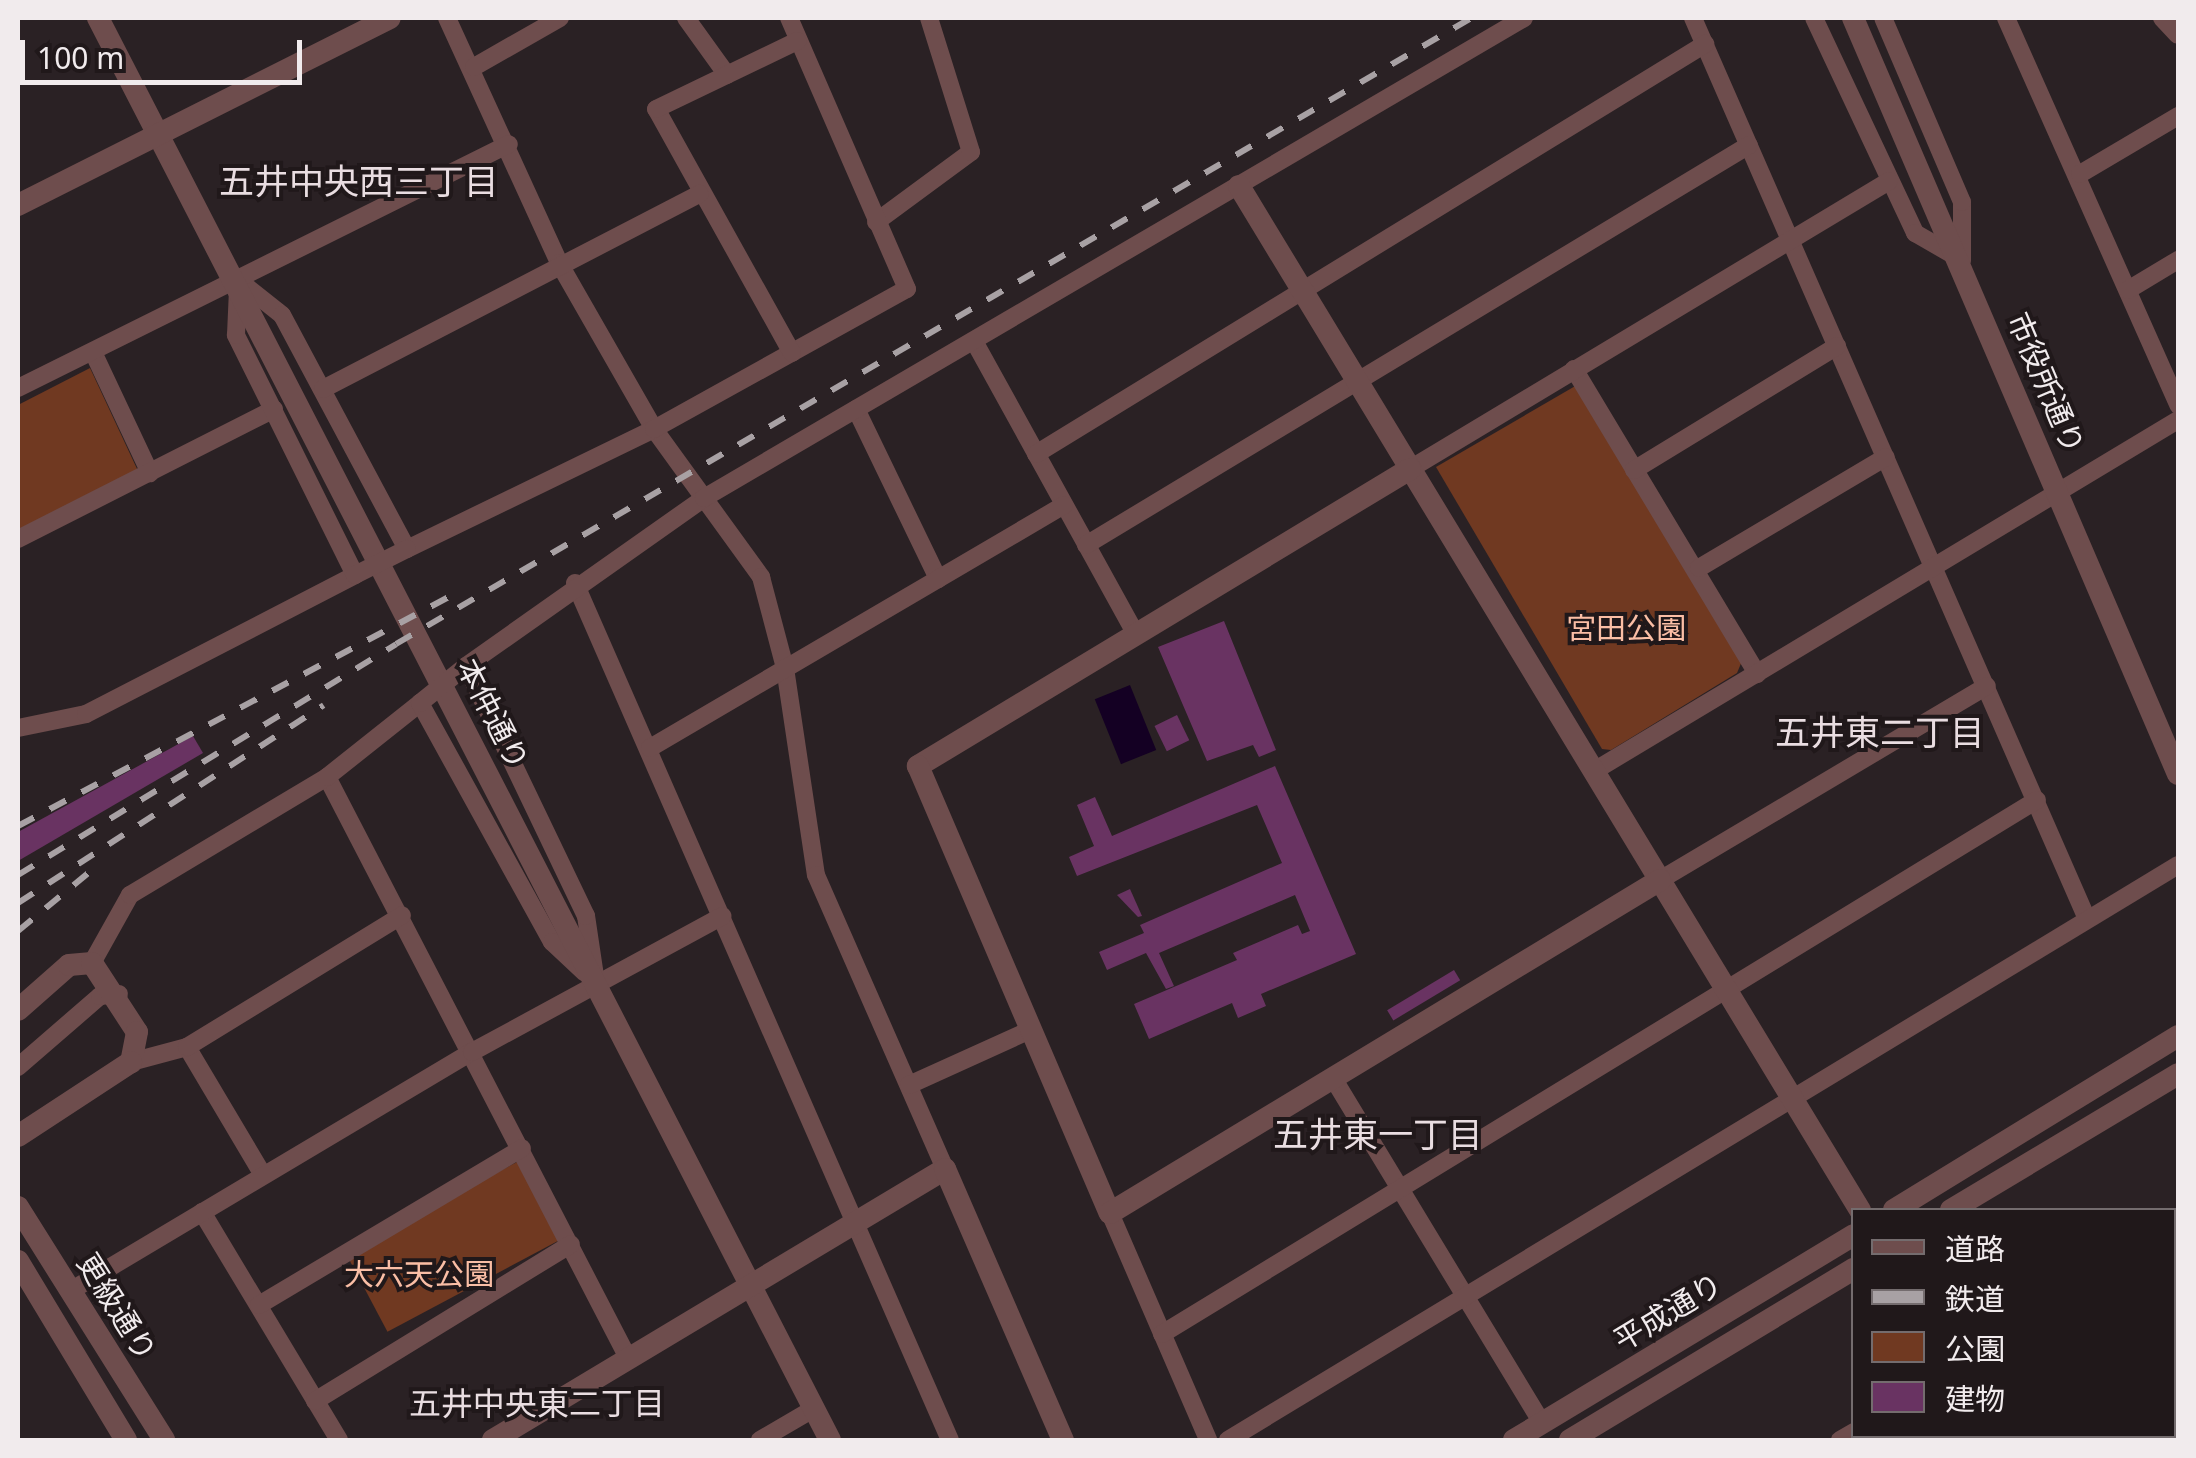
<!DOCTYPE html>
<meta charset="utf-8">
<style>
body{margin:0}
#map{position:relative;width:2196px;height:1458px;overflow:hidden;background:#2a2124;font-family:"Noto Sans","Noto Sans JP",sans-serif}
div>[style]{position:absolute}
[style*='--x']{left:calc(var(--x)*1px);top:calc(var(--y)*1px);width:calc(var(--w)*1px);rotate:calc(var(--a)*1deg)}
.green>*{inset:0;background:#703921;transform-origin:0 0}
.water>*{inset:0;background:#140023;transform-origin:0 0}
.building>*{inset:0;background:#693362;transform-origin:0 0}
.minor>*{height:18px;margin:-9px;padding:0 9px;transform-origin:9px;border-radius:9px;background:#6e4d4d}
.tertiary>*{height:22px;margin:-11px;padding:0 11px;transform-origin:11px;border-radius:11px;background:#6e4d4d}
.rail>*{height:6px;margin-top:-3px;transform-origin:0;background:repeating-linear-gradient(90deg,#a8a1a4 0 18px,transparent 0 36px)}
.minor-bridge>*{height:18px;margin:-9px;padding:0 9px;transform-origin:9px;border-radius:9px;background:#6e4d4d}
span{translate:-50% -50%;white-space:nowrap;text-align:center;line-height:1.15;-webkit-text-stroke:8px #20181a;paint-order:stroke}
.street-label{font-size:30px;color:#f1ebed}
.park-label{font-size:30px;color:#fabea5}
.neighbourhood-label{font-size:32px;color:#e9dde1}
.quarter-label{font-size:35px;color:#e9dde1}
.frame{position:absolute;inset:0;border:20px solid #f1ebed;pointer-events:none}
.legend{position:absolute;left:1851px;top:1208px;width:325px;height:230px;box-sizing:border-box;background:#20181a;border:2px solid #746c6e;margin:0;padding:12px 18px;list-style:none;font-size:30px;color:#f1ebed}
.legend li{display:flex;align-items:center;gap:20px;height:50px}
.legend b{width:50px;border:2px solid #746c6e}
.scale{position:absolute;left:20px;top:40px;width:282px;height:45px;box-sizing:border-box;border:5px solid #f1ebed;border-top:0;padding-left:12px;font-size:30px;line-height:35px;white-space:nowrap;color:#f1ebed;-webkit-text-stroke:8px #20181a;paint-order:stroke}
</style>
<div id="map">
<div class="green">
<div style="clip-path:polygon(90px 368px,138px 471px,18px 531px,18px 405px)"></div>
<div style="clip-path:polygon(1577px 385px,1742px 661px,1737px 673px,1611px 750px,1602px 749px,1436px 467px)"></div>
<div style="left:517px;top:1162px;width:89px;height:194px;rotate:62deg"></div>
</div>
<div class="water">
<div style="left:1130px;top:685px;width:70px;height:38px;rotate:68deg"></div>
</div>
<div class="building">
<div style="clip-path:polygon(1224px 621px,1276px 750px,1259px 757px,1253px 745px,1207px 761px,1158px 647px)"></div>
<div style="left:1177px;top:715px;width:28px;height:25px;rotate:64deg"></div>
<div style="clip-path:polygon(193px 736px,203px 753px,18px 861px,18px 832px)"></div>
<div style="clip-path:polygon(1275px 766px,1356px 954px,1261px 994px,1266px 1006px,1238px 1018px,1232px 1003px,1149px 1039px,1134px 1004px,1237px 960px,1233px 953px,1298px 925px,1302px 934px,1310px 931px,1295px 895px,1159px 953px,1174px 986px,1166px 989px,1146px 953px,1107px 970px,1099px 952px,1144px 933px,1140px 925px,1282px 863px,1257px 805px,1077px 876px,1069px 857px,1094px 846px,1077px 805px,1095px 797px,1112px 836px)"></div>
<div style="clip-path:polygon(1130px 889px,1142px 916px,1138px 917px,1117px 895px)"></div>
<div style="left:1454px;top:970px;width:12px;height:78px;rotate:59deg"></div>
</div>
<div class="minor">
<div style="--x:447;--y:18;--w:269;--a:65.4"></div>
<div style="--x:559;--y:263;--w:191;--a:60.2"></div>
<div style="--x:654;--y:429;--w:183;--a:54.1"></div>
<div style="--x:761;--y:577;--w:94;--a:75.2"></div>
<div style="--x:785;--y:668;--w:209;--a:81.5"></div>
<div style="--x:816;--y:875;--w:321;--a:66.3"></div>
<div style="--x:686;--y:18;--w:70;--a:54.3"></div>
<div style="--x:1693;--y:18;--w:983;--a:66.38"></div>
<div style="--x:1814;--y:18;--w:238;--a:64.8"></div>
<div style="--x:1915;--y:233;--w:54;--a:29.9"></div>
<div style="--x:1962;--y:260;--w:58;--a:-90"></div>
<div style="--x:1962;--y:202;--w:200;--a:-113.2"></div>
<div style="--x:2006;--y:18;--w:424;--a:66"></div>
<div style="--x:2162;--y:18;--w:23;--a:47"></div>
<div style="--x:474;--y:67;--w:99;--a:-29.7"></div>
<div style="--x:2080;--y:174;--w:114;--a:-30.6"></div>
<div style="--x:876;--y:222;--w:118;--a:-36.4"></div>
<div style="--x:971;--y:152;--w:140;--a:-107.4"></div>
<div style="--x:238;--y:280;--w:56;--a:38.5"></div>
<div style="--x:282;--y:315;--w:265;--a:61.9"></div>
<div style="--x:407;--y:549;--w:275;--a:-25.9"></div>
<div style="--x:654;--y:429;--w:289;--a:-29"></div>
<div style="--x:907;--y:289;--w:296;--a:-113.5"></div>
<div style="--x:2128;--y:290;--w:58;--a:-31"></div>
<div style="--x:974;--y:341;--w:335;--a:61.1"></div>
<div style="--x:93;--y:352;--w:134;--a:64.8"></div>
<div style="--x:792;--y:353;--w:279;--a:-119.1"></div>
<div style="--x:656;--y:109;--w:157;--a:-25.7"></div>
<div style="--x:1574;--y:369;--w:356;--a:59"></div>
<div style="--x:18;--y:388;--w:548;--a:-26.42"></div>
<div style="--x:323;--y:389;--w:424;--a:-27.4"></div>
<div style="--x:856;--y:409;--w:189;--a:64.2"></div>
<div style="--x:1036;--y:454;--w:785;--a:-31.5"></div>
<div style="--x:1410;--y:469;--w:559;--a:-31.02"></div>
<div style="--x:1634;--y:470;--w:238;--a:-31.4"></div>
<div style="--x:18;--y:539;--w:287;--a:-26.9"></div>
<div style="--x:1086;--y:545;--w:774;--a:-31.1"></div>
<div style="--x:1699;--y:568;--w:217;--a:-30.7"></div>
<div style="--x:575;--y:583;--w:935;--a:66.37"></div>
<div style="--x:18;--y:728;--w:69;--a:-11.6"></div>
<div style="--x:86;--y:714;--w:303;--a:-27.3"></div>
<div style="--x:355;--y:575;--w:268;--a:-116.4"></div>
<div style="--x:236;--y:335;--w:45;--a:-87.5"></div>
<div style="--x:650;--y:748;--w:480;--a:-30.4"></div>
<div style="--x:1594;--y:771;--w:681;--a:-31.01"></div>
<div style="--x:327;--y:777;--w:654;--a:62.61"></div>
<div style="--x:1660;--y:880;--w:380;--a:-30.7"></div>
<div style="--x:92;--y:963;--w:78;--a:-60.8"></div>
<div style="--x:130;--y:895;--w:230;--a:-30.9"></div>
<div style="--x:327;--y:777;--w:119;--a:-38.5"></div>
<div style="--x:420;--y:703;--w:273;--a:61.1"></div>
<div style="--x:552;--y:942;--w:45;--a:43.2"></div>
<div style="--x:595;--y:976;--w:61;--a:-98.5"></div>
<div style="--x:586;--y:916;--w:277;--a:-115.6"></div>
<div style="--x:466;--y:666;--w:291;--a:-35.2"></div>
<div style="--x:704;--y:498;--w:950;--a:-30.34"></div>
<div style="--x:187;--y:1047;--w:149;--a:59.3"></div>
<div style="--x:131;--y:1062;--w:58;--a:-15"></div>
<div style="--x:187;--y:1047;--w:252;--a:-31.5"></div>
<div style="--x:18;--y:1067;--w:108;--a:-40.9"></div>
<div style="--x:100;--y:996;--w:19;--a:-6"></div>
<div style="--x:1333;--y:1078;--w:403;--a:58.8"></div>
<div style="--x:909;--y:1085;--w:131;--a:-24.4"></div>
<div style="--x:202;--y:1212;--w:266;--a:59"></div>
<div style="--x:1110;--y:1213;--w:247;--a:66.6"></div>
<div style="--x:2174;--y:1239;--w:5;--a:-37"></div>
<div style="--x:72;--y:1290;--w:465;--a:-30.8"></div>
<div style="--x:472;--y:1052;--w:285;--a:-28.5"></div>
<div style="--x:259;--y:1305;--w:306;--a:-30.8"></div>
<div style="--x:1162;--y:1334;--w:1025;--a:-31.4"></div>
<div style="--x:2174;--y:1370;--w:5;--a:-37"></div>
<div style="--x:315;--y:1401;--w:300;--a:-31.5"></div>
<div style="--x:1996;--y:1436;--w:5;--a:53"></div>
<div style="--x:760;--y:1440;--w:61;--a:-30.3"></div>
<div style="--x:1228;--y:1440;--w:1110;--a:-31.18"></div>
<div style="--x:1840;--y:1440;--w:16;--a:-30"></div>
<div style="--x:2059;--y:1440;--w:9;--a:-27"></div>
</div>
<div class="tertiary">
<div style="--x:98;--y:18;--w:1599;--a:62.76"></div>
<div style="--x:1853;--y:18;--w:823;--a:66.74"></div>
<div style="--x:1239;--y:186;--w:1198;--a:58.77"></div>
<div style="--x:18;--y:205;--w:416;--a:-26.7"></div>
<div style="--x:1410;--y:469;--w:575;--a:148.88"></div>
<div style="--x:918;--y:766;--w:486;--a:66.8"></div>
<div style="--x:1110;--y:1213;--w:643;--a:-31.19"></div>
<div style="--x:18;--y:1010;--w:68;--a:-41.4"></div>
<div style="--x:69;--y:965;--w:23;--a:-5"></div>
<div style="--x:92;--y:963;--w:82;--a:56.9"></div>
<div style="--x:137;--y:1032;--w:31;--a:101"></div>
<div style="--x:131;--y:1062;--w:135;--a:146.8"></div>
<div style="--x:18;--y:1207;--w:275;--a:57.9"></div>
<div style="--x:1894;--y:1210;--w:333;--a:-31.5"></div>
<div style="--x:1951;--y:1210;--w:265;--a:-30.9"></div>
<div style="--x:18;--y:1261;--w:209;--a:58.9"></div>
<div style="--x:493;--y:1440;--w:527;--a:-30.95"></div>
<div style="--x:945;--y:1169;--w:296;--a:66.5"></div>
<div style="--x:1514;--y:1440;--w:397;--a:-31.1"></div>
<div style="--x:1570;--y:1440;--w:332;--a:-31.1"></div>
</div>
<div class="rail">
<div style="--x:18;--y:826;--w:499;--a:-28"></div>
<div style="--x:18;--y:875;--w:443;--a:-31.4"></div>
<div style="--x:396;--y:644;--w:1244;--a:-30.21"></div>
<div style="--x:18;--y:903;--w:364;--a:-32.9"></div>
<div style="--x:18;--y:931;--w:96;--a:-39.5"></div>
</div>
<div class="minor-bridge">
<div style="--x:355;--y:575;--w:58;--a:-26.6"></div>
<div style="--x:420;--y:703;--w:59;--a:-38.8"></div>
</div>
<div class="street-label">
<span style="left:2046px;top:383px;rotate:67deg">市役所通り</span>
<span style="left:493px;top:714px;rotate:63deg">本仲通り</span>
<span style="left:117px;top:1307px;rotate:58deg">更級通り</span>
<span style="left:1668px;top:1312px;rotate:-31deg">平成通り</span>
</div>
<div class="park-label">
<span style="left:1626px;top:628px">宮田公園</span>
<span style="left:419px;top:1274px">大六天公園</span>
</div>
<div class="neighbourhood-label">
<span style="left:537px;top:1403px">五井中央東二丁目</span>
</div>
<div class="quarter-label">
<span style="left:359px;top:181px">五井中央西三丁目</span>
<span style="left:1880px;top:732px">五井東二丁目</span>
<span style="left:1378px;top:1134px">五井東一丁目</span>
</div>
<div class="frame"></div>
<ul class="legend">
<li><b style="height:12px;background:#6e4d4d"></b>道路</li>
<li><b style="height:12px;background:#a8a1a4"></b>鉄道</li>
<li><b style="height:28px;background:#703921"></b>公園</li>
<li><b style="height:28px;background:#693362"></b>建物</li>
</ul>
<div class="scale">100 m</div>
</div>
